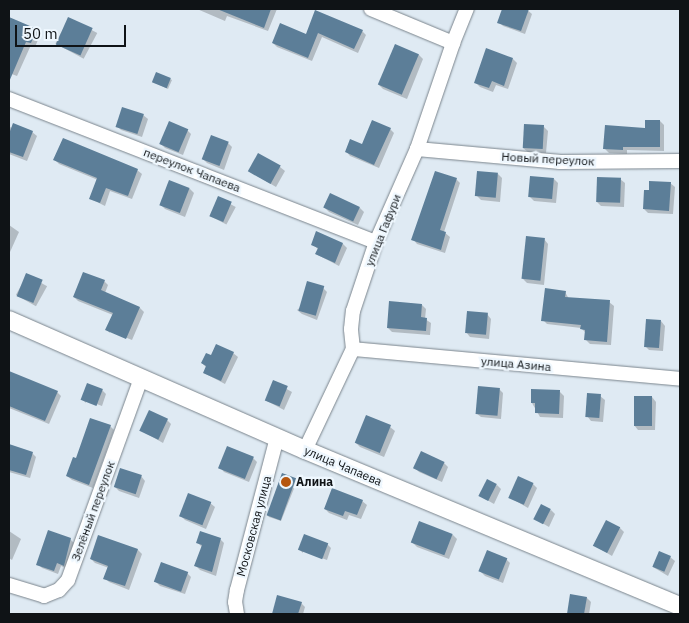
<!DOCTYPE html>
<meta charset="utf-8">
<style>
body{margin:0}
#map{position:relative;width:689px;height:623px;overflow:hidden;background:#dfeaf3;font-family:"IBM Plex Sans",sans-serif}
div>[style]{position:absolute}
[style*='--x']{left:calc(var(--x)*1px);top:calc(var(--y)*1px);width:calc(var(--w)*1px);rotate:calc(var(--a)*1deg)}
.shadow>*{inset:0;background:#0003;transform-origin:0 0}
.building>*{inset:0;background:#5c7e98;transform-origin:0 0}
.roads{filter:drop-shadow(0 0 1px #7a848c) drop-shadow(0 0 1px #7a848c)}
.minor>*{height:14px;margin:-7px;padding:0 7px;transform-origin:7px;border-radius:7px;background:#fff}
.tertiary>*{height:18px;margin:-9px;padding:0 9px;transform-origin:9px;border-radius:9px;background:#fff}
.dots>*{width:14px;height:14px;translate:-50% -50%;box-sizing:border-box;border:2px solid #eef7fe;border-radius:50%}
span{translate:-50% -50%;white-space:nowrap;text-align:center;line-height:1.15;-webkit-text-stroke:4.5px #eef7fe;paint-order:stroke}
.street-label{font-size:12px;color:#0f1316}
.poi-label{font-size:12px;color:#0f1316;font-weight:700}
.left{translate:0 -50%;text-align:left}
.frame{position:absolute;inset:0;border:10px solid #0f1316;pointer-events:none}
.scale{position:absolute;left:15px;top:25px;width:111px;height:22px;box-sizing:border-box;border:2px solid #0f1316;border-top:0;padding-left:6px;font-size:15px;line-height:18px;white-space:nowrap;color:#0f1316;-webkit-text-stroke:4px #eef7fe;paint-order:stroke}
</style>
<div id="map">
<div class="shadow">
<div style="clip-path:polygon(197px 9px,277px 9px,268px 31px,227px 16px,225px 21px)"></div>
<div style="clip-path:polygon(504px 9px,526px 9px,532px 14px,525px 34px,503px 26px,499px 22px)"></div>
<div style="clip-path:polygon(316px 11px,362px 31px,366px 35px,358px 53px,322px 37px,312px 61px,277px 47px,273px 43px,306px 35px)"></div>
<div style="left:69px;top:18px;width:32px;height:29px;rotate:28deg"></div>
<div style="clip-path:polygon(11px 19px,36px 30px,40px 35px,35px 47px,31px 45px,17px 76px,9px 73px,9px 24px)"></div>
<div style="clip-path:polygon(395px 46px,419px 55px,423px 59px,407px 99px,383px 89px,379px 85px)"></div>
<div style="clip-path:polygon(513px 59px,517px 63px,508px 89px,496px 85px,493px 92px,480px 87px,476px 83px)"></div>
<div style="clip-path:polygon(170px 79px,172px 80px,168px 89px,153px 82px)"></div>
<div style="clip-path:polygon(143px 115px,148px 119px,142px 137px,121px 130px,117px 126px)"></div>
<div style="clip-path:polygon(660px 121px,664px 125px,664px 151px,627px 150px,627px 154px,609px 153px,605px 149px)"></div>
<div style="clip-path:polygon(543px 126px,548px 131px,546px 153px,528px 152px,523px 148px)"></div>
<div style="clip-path:polygon(9px 127px,32px 132px,37px 136px,27px 161px,9px 154px)"></div>
<div style="clip-path:polygon(390px 129px,394px 133px,379px 168px,350px 156px,346px 151px,362px 145px)"></div>
<div style="clip-path:polygon(187px 130px,191px 134px,183px 155px,165px 148px,161px 144px)"></div>
<div style="clip-path:polygon(228px 143px,232px 147px,224px 170px,207px 163px,203px 159px)"></div>
<div style="clip-path:polygon(55px 160px,137px 170px,142px 174px,132px 199px,110px 191px,105px 206px,91px 199px,98px 180px,59px 164px)"></div>
<div style="clip-path:polygon(280px 167px,285px 171px,276px 187px,249px 171px)"></div>
<div style="clip-path:polygon(498px 174px,502px 178px,500px 202px,481px 200px,477px 196px)"></div>
<div style="clip-path:polygon(456px 179px,460px 183px,444px 232px,450px 237px,445px 253px,417px 244px,413px 239px)"></div>
<div style="clip-path:polygon(554px 179px,558px 183px,556px 203px,534px 201px,530px 197px)"></div>
<div style="clip-path:polygon(620px 179px,625px 183px,624px 207px,601px 206px,597px 202px)"></div>
<div style="clip-path:polygon(170px 182px,190px 189px,194px 193px,185px 217px,165px 209px,161px 205px)"></div>
<div style="clip-path:polygon(670px 183px,675px 187px,673px 214px,648px 213px,644px 209px)"></div>
<div style="left:219px;top:198px;width:19px;height:20px;rotate:28deg"></div>
<div style="clip-path:polygon(325px 208px,360px 208px,364px 212px,358px 225px,329px 212px)"></div>
<div style="clip-path:polygon(9px 225px,19px 232px,10px 252px,9px 251px)"></div>
<div style="clip-path:polygon(317px 233px,343px 244px,347px 248px,339px 266px,316px 254px,318px 249px,312px 244px)"></div>
<div style="clip-path:polygon(544px 239px,548px 244px,544px 285px,527px 283px,523px 279px)"></div>
<div style="left:27px;top:275px;width:23px;height:23px;rotate:29deg"></div>
<div style="clip-path:polygon(104px 281px,108px 285px,105px 293px,140px 308px,144px 312px,132px 340px,110px 331px,110px 333px,107px 330px,113px 315px,78px 301px,74px 297px)"></div>
<div style="clip-path:polygon(323px 288px,327px 292px,317px 320px,302px 314px,297px 310px)"></div>
<div style="clip-path:polygon(565px 292px,569px 299px,609px 302px,614px 306px,611px 345px,590px 344px,585px 339px,586px 333px,581px 328px,547px 324px,543px 320px)"></div>
<div style="clip-path:polygon(422px 305px,426px 309px,425px 319px,431px 323px,430px 335px,392px 332px,388px 328px)"></div>
<div style="clip-path:polygon(487px 314px,491px 319px,489px 339px,470px 337px,466px 332px)"></div>
<div style="clip-path:polygon(661px 321px,665px 326px,663px 351px,649px 350px,645px 346px)"></div>
<div style="clip-path:polygon(233px 353px,238px 357px,225px 384px,204px 373px,207px 368px,202px 363px,212px 357px)"></div>
<div style="clip-path:polygon(10px 373px,57px 392px,61px 396px,49px 424px,9px 408px)"></div>
<div style="clip-path:polygon(274px 382px,292px 392px,284px 410px,267px 401px)"></div>
<div style="clip-path:polygon(499px 389px,503px 393px,501px 419px,481px 417px,476px 413px)"></div>
<div style="clip-path:polygon(102px 390px,106px 394px,102px 406px,86px 400px,86px 403px,82px 399px)"></div>
<div style="clip-path:polygon(560px 392px,564px 396px,563px 418px,540px 417px,532px 403px)"></div>
<div style="clip-path:polygon(600px 396px,605px 400px,603px 422px,591px 421px,587px 416px)"></div>
<div style="clip-path:polygon(652px 397px,656px 402px,655px 430px,638px 430px,634px 425px)"></div>
<div style="clip-path:polygon(167px 420px,171px 424px,163px 443px,142px 431px)"></div>
<div style="clip-path:polygon(110px 426px,114px 430px,93px 488px,72px 480px,67px 476px)"></div>
<div style="clip-path:polygon(390px 427px,395px 431px,384px 457px,360px 447px,356px 443px)"></div>
<div style="clip-path:polygon(9px 446px,32px 453px,36px 457px,30px 478px,9px 472px)"></div>
<div style="clip-path:polygon(253px 458px,257px 462px,249px 482px,224px 472px,220px 467px)"></div>
<div style="clip-path:polygon(444px 463px,448px 467px,442px 482px,419px 472px,415px 468px)"></div>
<div style="clip-path:polygon(141px 476px,145px 481px,139px 498px,119px 491px,115px 487px)"></div>
<div style="clip-path:polygon(295px 479px,297px 481px,281px 521px,269px 517px,267px 515px)"></div>
<div style="clip-path:polygon(533px 484px,537px 488px,528px 508px,509px 497px)"></div>
<div style="clip-path:polygon(497px 485px,501px 489px,494px 504px,480px 496px)"></div>
<div style="clip-path:polygon(362px 501px,367px 505px,361px 519px,349px 515px,347px 520px,329px 513px,325px 509px)"></div>
<div style="clip-path:polygon(210px 503px,215px 507px,206px 529px,185px 520px,181px 516px)"></div>
<div style="clip-path:polygon(551px 510px,555px 514px,549px 527px,535px 519px)"></div>
<div style="clip-path:polygon(420px 523px,453px 535px,457px 539px,449px 559px,417px 547px,412px 542px)"></div>
<div style="clip-path:polygon(620px 528px,624px 532px,612px 556px,595px 546px)"></div>
<div style="clip-path:polygon(9px 531px,21px 539px,12px 560px,9px 558px)"></div>
<div style="clip-path:polygon(99px 536px,138px 550px,142px 554px,129px 590px,109px 582px,105px 578px,109px 568px,95px 563px,91px 559px)"></div>
<div style="clip-path:polygon(70px 539px,75px 544px,68px 569px,61px 566px,58px 574px,42px 568px,38px 564px)"></div>
<div style="clip-path:polygon(220px 539px,224px 543px,216px 576px,200px 570px,196px 566px,202px 547px,197px 542px)"></div>
<div style="clip-path:polygon(327px 544px,331px 548px,327px 560px,303px 551px,303px 553px,300px 550px)"></div>
<div style="clip-path:polygon(670px 557px,675px 561px,668px 576px,653px 567px)"></div>
<div style="clip-path:polygon(506px 559px,510px 563px,503px 583px,485px 576px,481px 572px)"></div>
<div style="clip-path:polygon(187px 573px,191px 577px,185px 594px,160px 586px,156px 582px)"></div>
<div style="clip-path:polygon(571px 595px,587px 598px,591px 602px,589px 614px,568px 614px)"></div>
<div style="clip-path:polygon(278px 597px,301px 603px,305px 607px,303px 614px,273px 614px)"></div>
</div>
<div class="building">
<div style="clip-path:polygon(217px 9px,271px 9px,264px 28px)"></div>
<div style="clip-path:polygon(502px 9px,529px 9px,521px 31px,497px 23px)"></div>
<div style="clip-path:polygon(315px 10px,363px 30px,354px 49px,318px 33px,308px 58px,272px 43px,280px 23px,306px 34px)"></div>
<div style="clip-path:polygon(9px 17px,37px 29px,31px 43px,26px 42px,9px 82px)"></div>
<div style="left:68px;top:17px;width:27px;height:30px;rotate:24deg"></div>
<div style="left:395px;top:44px;width:26px;height:44px;rotate:23deg"></div>
<div style="clip-path:polygon(486px 48px,513px 58px,504px 86px,492px 81px,489px 88px,474px 83px)"></div>
<div style="left:156px;top:72px;width:16px;height:11px;rotate:22deg"></div>
<div style="left:122px;top:107px;width:23px;height:21px;rotate:18deg"></div>
<div style="clip-path:polygon(372px 120px,391px 128px,374px 165px,345px 152px,350px 139px,362px 144px)"></div>
<div style="clip-path:polygon(645px 120px,660px 120px,660px 147px,623px 147px,623px 150px,603px 149px,605px 125px,645px 128px)"></div>
<div style="left:169px;top:121px;width:21px;height:25px;rotate:23deg"></div>
<div style="clip-path:polygon(13px 123px,33px 131px,23px 157px,9px 152px,9px 134px)"></div>
<div style="left:524px;top:124px;width:20px;height:24px;rotate:3deg"></div>
<div style="left:211px;top:135px;width:19px;height:26px;rotate:21deg"></div>
<div style="clip-path:polygon(63px 138px,138px 169px,128px 196px,106px 188px,100px 203px,89px 199px,97px 178px,53px 160px)"></div>
<div style="left:258px;top:153px;width:26px;height:21px;rotate:29deg"></div>
<div style="clip-path:polygon(435px 171px,457px 178px,440px 230px,446px 232px,441px 250px,411px 240px)"></div>
<div style="left:477px;top:171px;width:21px;height:25px;rotate:5deg"></div>
<div style="left:530px;top:176px;width:24px;height:21px;rotate:5deg"></div>
<div style="left:597px;top:177px;width:24px;height:25px;rotate:2deg"></div>
<div style="left:169px;top:180px;width:22px;height:27px;rotate:21deg"></div>
<div style="clip-path:polygon(649px 181px,671px 182px,669px 211px,643px 209px,644px 190px,649px 190px)"></div>
<div style="left:330px;top:193px;width:33px;height:16px;rotate:25deg"></div>
<div style="left:218px;top:196px;width:15px;height:22px;rotate:23deg"></div>
<div style="clip-path:polygon(316px 231px,343px 243px,335px 263px,315px 254px,318px 248px,311px 245px)"></div>
<div style="left:526px;top:236px;width:19px;height:43px;rotate:6deg"></div>
<div style="clip-path:polygon(83px 272px,105px 280px,101px 290px,140px 307px,126px 339px,105px 330px,113px 313px,73px 297px)"></div>
<div style="left:26px;top:273px;width:18px;height:25px;rotate:22deg"></div>
<div style="left:307px;top:281px;width:18px;height:31px;rotate:16deg"></div>
<div style="clip-path:polygon(545px 288px,566px 291px,565px 297px,610px 300px,607px 342px,584px 340px,585px 330px,580px 329px,581px 325px,541px 321px)"></div>
<div style="clip-path:polygon(389px 301px,422px 304px,421px 317px,427px 318px,426px 331px,387px 328px)"></div>
<div style="left:467px;top:311px;width:21px;height:22px;rotate:5deg"></div>
<div style="left:646px;top:319px;width:15px;height:28px;rotate:4deg"></div>
<div style="clip-path:polygon(216px 344px,234px 352px,221px 381px,203px 373px,206px 366px,201px 363px,206px 353px,211px 355px)"></div>
<div style="clip-path:polygon(9px 371px,58px 391px,45px 421px,9px 406px)"></div>
<div style="left:273px;top:380px;width:16px;height:22px;rotate:22deg"></div>
<div style="left:87px;top:383px;width:17px;height:18px;rotate:21deg"></div>
<div style="left:478px;top:386px;width:22px;height:28px;rotate:5deg"></div>
<div style="clip-path:polygon(531px 389px,560px 390px,559px 414px,535px 413px,535px 403px,531px 403px)"></div>
<div style="left:587px;top:393px;width:14px;height:24px;rotate:4deg"></div>
<div style="left:634px;top:396px;width:18px;height:30px"></div>
<div style="left:149px;top:410px;width:21px;height:23px;rotate:25deg"></div>
<div style="left:366px;top:415px;width:27px;height:30px;rotate:22deg"></div>
<div style="clip-path:polygon(90px 418px,111px 425px,89px 485px,66px 476px,73px 457px,76px 458px)"></div>
<div style="clip-path:polygon(9px 444px,33px 452px,26px 475px,9px 470px)"></div>
<div style="left:227px;top:446px;width:29px;height:24px;rotate:22deg"></div>
<div style="left:421px;top:451px;width:26px;height:19px;rotate:25deg"></div>
<div style="left:120px;top:468px;width:23px;height:20px;rotate:18deg"></div>
<div style="left:282px;top:473px;width:15px;height:45px;rotate:20deg"></div>
<div style="left:518px;top:476px;width:17px;height:24px;rotate:24deg"></div>
<div style="left:487px;top:479px;width:11px;height:19px;rotate:27deg"></div>
<div style="clip-path:polygon(332px 488px,363px 500px,357px 515px,345px 511px,343px 516px,324px 509px)"></div>
<div style="left:188px;top:493px;width:25px;height:25px;rotate:21deg"></div>
<div style="left:541px;top:504px;width:11px;height:17px;rotate:27deg"></div>
<div style="left:606px;top:520px;width:16px;height:29px;rotate:27deg"></div>
<div style="left:419px;top:521px;width:36px;height:23px;rotate:21deg"></div>
<div style="clip-path:polygon(48px 530px,71px 538px,64px 566px,57px 563px,54px 571px,36px 565px)"></div>
<div style="clip-path:polygon(200px 531px,221px 538px,212px 572px,194px 566px,202px 545px,196px 543px)"></div>
<div style="left:304px;top:534px;width:26px;height:17px;rotate:21deg"></div>
<div style="clip-path:polygon(98px 535px,138px 549px,125px 586px,103px 579px,108px 566px,90px 559px)"></div>
<div style="left:487px;top:550px;width:22px;height:23px;rotate:22deg"></div>
<div style="left:659px;top:551px;width:13px;height:17px;rotate:23deg"></div>
<div style="left:161px;top:562px;width:29px;height:21px;rotate:20deg"></div>
<div style="clip-path:polygon(570px 594px,587px 597px,584px 614px,567px 614px)"></div>
<div style="clip-path:polygon(277px 595px,302px 602px,298px 614px,272px 614px)"></div>
</div>
<div class="roads">
<div class="minor">
<div style="--x:371;--y:9;--w:89;--a:22.5"></div>
<div style="--x:9;--y:99;--w:394;--a:21.3"></div>
<div style="--x:417;--y:149;--w:144;--a:5.2"></div>
<div style="--x:560;--y:162;--w:120;--a:-0.5"></div>
<div style="--x:353;--y:349;--w:328;--a:5.2"></div>
<div style="--x:305;--y:450;--w:112;--a:-64.6"></div>
<div style="--x:353;--y:349;--w:20;--a:-96"></div>
<div style="--x:351;--y:329;--w:18;--a:-84"></div>
<div style="--x:353;--y:311;--w:73;--a:-71.6"></div>
<div style="--x:376;--y:242;--w:102;--a:-66.2"></div>
<div style="--x:417;--y:149;--w:112;--a:-71.2"></div>
<div style="--x:453;--y:43;--w:37;--a:-68"></div>
<div style="--x:9;--y:585;--w:37;--a:17"></div>
<div style="--x:44;--y:596;--w:16;--a:-22"></div>
<div style="--x:59;--y:590;--w:13;--a:-48"></div>
<div style="--x:68;--y:580;--w:215;--a:-70.1"></div>
<div style="--x:237;--y:614;--w:12;--a:-99"></div>
<div style="--x:235;--y:602;--w:12;--a:-81"></div>
<div style="--x:237;--y:590;--w:157;--a:-75.3"></div>
</div>
<div class="tertiary">
<div style="--x:9;--y:320;--w:323;--a:23.7"></div>
<div style="--x:305;--y:450;--w:406;--a:22.6"></div>
</div>
</div>
<div class="dots">
<div style="left:286px;top:482px;background:#b5560f"></div>
</div>
<div class="street-label">
<span style="left:548px;top:159px;rotate:3deg">Новый переулок</span>
<span style="left:192px;top:170px;rotate:21deg">переулок Чапаева</span>
<span style="left:383px;top:230px;rotate:-68deg">улица Гафури</span>
<span style="left:516px;top:364px;rotate:5deg">улица Азина</span>
<span style="left:343px;top:466px;rotate:23deg">улица Чапаева</span>
<span style="left:93px;top:511px;rotate:-70deg">Зелёный переулок</span>
<span style="left:254px;top:526px;rotate:-75deg">Московская улица</span>
</div>
<div class="poi-label">
<span class="left" style="left:296px;top:482px">Алина</span>
</div>
<div class="frame"></div>
<div class="scale">50 m</div>
</div>
